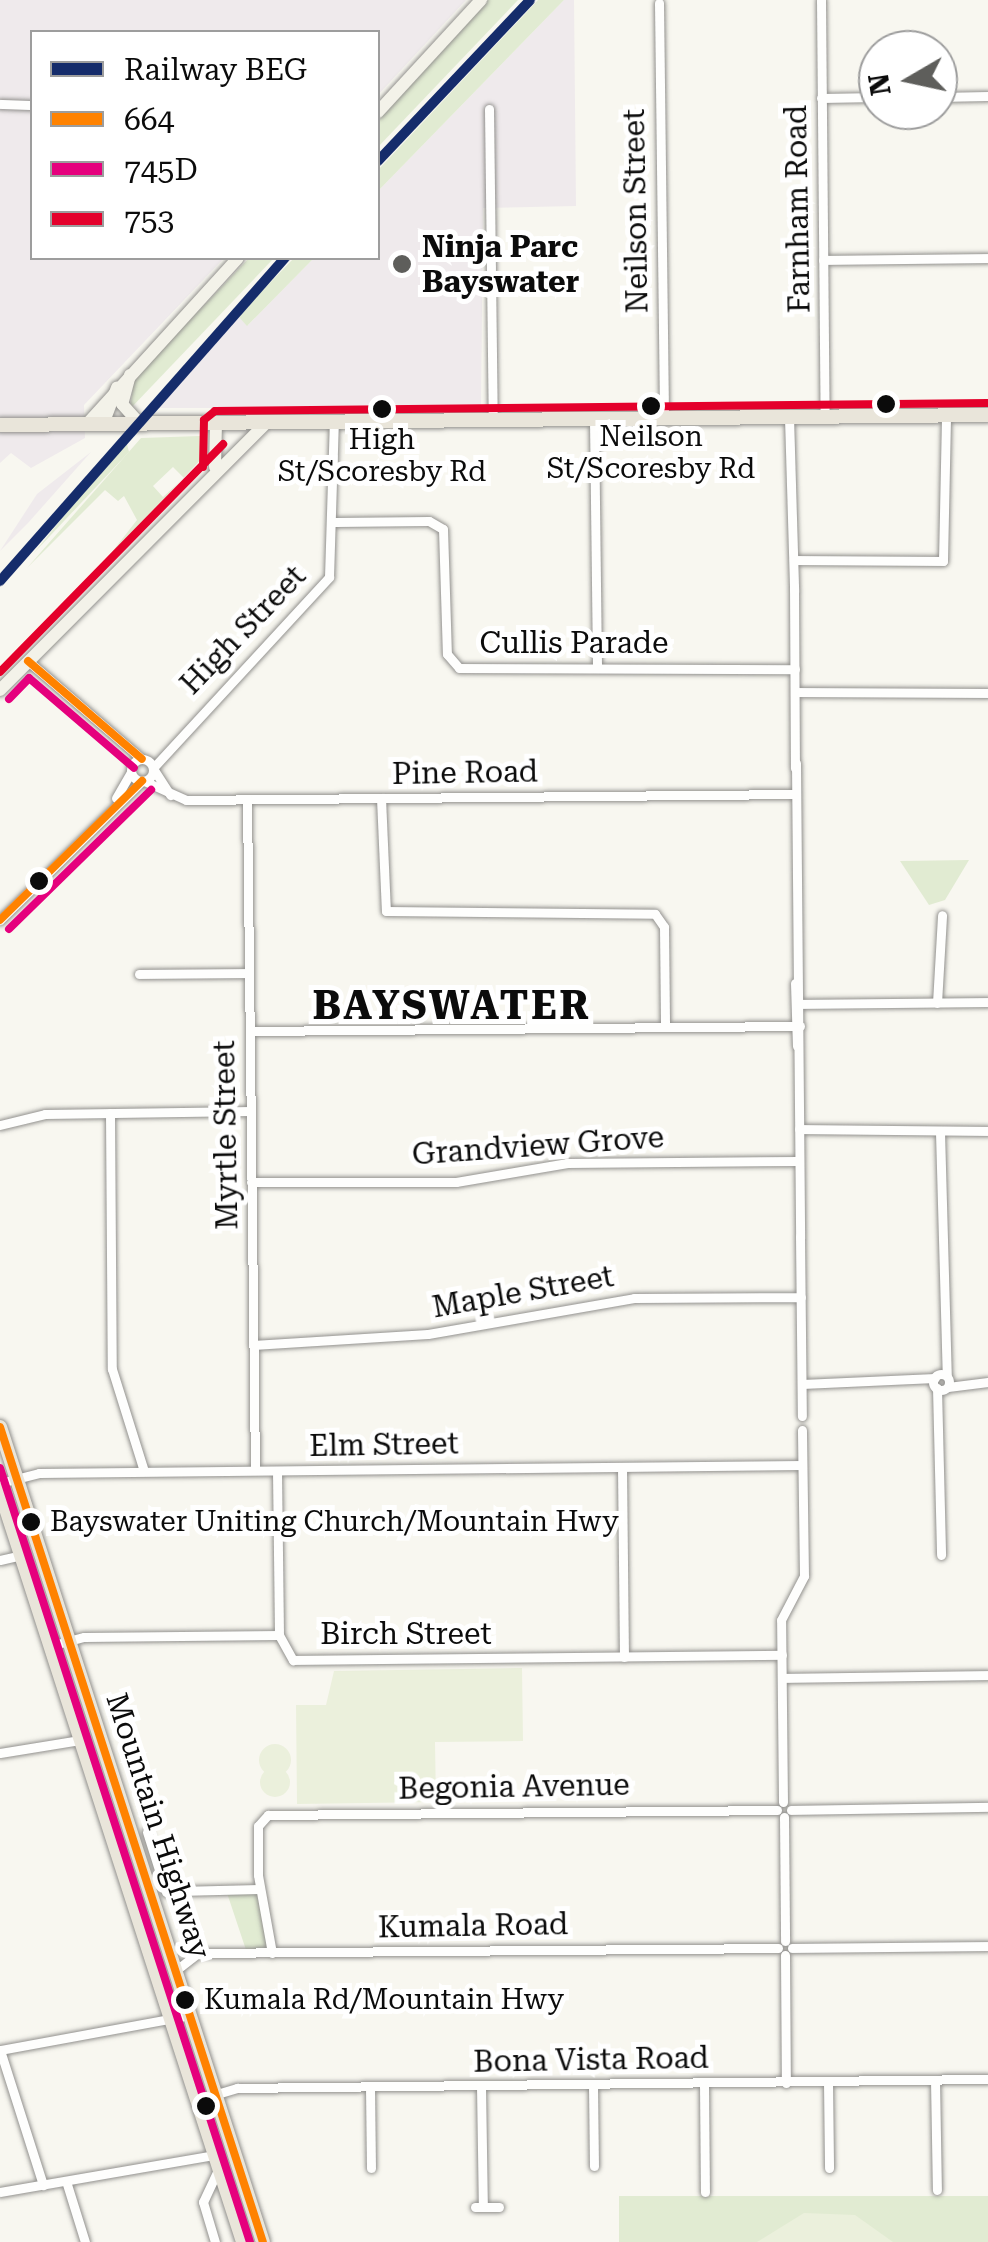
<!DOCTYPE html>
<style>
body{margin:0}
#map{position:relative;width:988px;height:2242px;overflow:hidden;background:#f8f7f0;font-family:"Roboto Serif",serif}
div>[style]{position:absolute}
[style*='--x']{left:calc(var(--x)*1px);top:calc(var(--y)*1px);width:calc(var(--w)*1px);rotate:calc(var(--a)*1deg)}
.industrial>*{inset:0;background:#efeaec}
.green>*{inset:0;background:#e1ebd2;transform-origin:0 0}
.pitch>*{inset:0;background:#ebf0dc}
.round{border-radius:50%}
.roads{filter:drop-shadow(0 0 2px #92918e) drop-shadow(0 0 2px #92918e)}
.street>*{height:9px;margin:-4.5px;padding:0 4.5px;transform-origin:4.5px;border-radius:4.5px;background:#fefefd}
.street>.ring{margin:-4.5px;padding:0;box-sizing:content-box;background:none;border:9px solid #fefefd;border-radius:50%}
.secondary>*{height:12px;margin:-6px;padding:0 6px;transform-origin:6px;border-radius:6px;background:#f3f2e9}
.primary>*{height:14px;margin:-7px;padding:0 7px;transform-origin:7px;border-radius:7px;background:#e9e5da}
.bus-1>*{height:8px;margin:-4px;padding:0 4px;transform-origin:4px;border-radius:4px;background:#ff8200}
.bus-2>*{height:8px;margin:-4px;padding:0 4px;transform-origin:4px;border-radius:4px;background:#e5007d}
.bus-3>*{height:8px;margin:-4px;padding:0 4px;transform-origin:4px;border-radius:4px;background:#e4002b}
.rail-1>*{height:10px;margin:-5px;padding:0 5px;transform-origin:5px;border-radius:5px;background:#152c6b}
.dots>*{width:28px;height:28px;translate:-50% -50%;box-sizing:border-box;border:5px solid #fff;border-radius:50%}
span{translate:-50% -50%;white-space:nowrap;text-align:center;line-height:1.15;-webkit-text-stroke:10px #fff;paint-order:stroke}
.bus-label{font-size:28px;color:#0b0b0b}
.left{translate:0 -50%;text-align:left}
.street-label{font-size:30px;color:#0b0b0b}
.poi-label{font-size:30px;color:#0b0b0b;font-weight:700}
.district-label{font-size:40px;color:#0b0b0b;font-weight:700;letter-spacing:2.5px}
.legend{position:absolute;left:30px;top:30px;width:350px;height:230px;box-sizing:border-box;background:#fff;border:2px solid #9d9d9d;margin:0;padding:12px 18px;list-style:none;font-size:30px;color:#0b0b0b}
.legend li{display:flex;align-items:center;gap:20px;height:50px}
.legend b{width:50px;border:2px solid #9d9d9d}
.north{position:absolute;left:858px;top:30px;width:100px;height:100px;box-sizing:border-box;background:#fff;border:2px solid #9d9d9d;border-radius:50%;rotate:261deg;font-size:28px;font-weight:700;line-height:40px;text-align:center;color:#0b0b0b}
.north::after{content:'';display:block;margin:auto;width:35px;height:45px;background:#5e5e5b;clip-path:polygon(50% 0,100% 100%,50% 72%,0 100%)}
</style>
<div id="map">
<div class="industrial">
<div style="clip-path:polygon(0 0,466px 0,378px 95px,378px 32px,32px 32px,32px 258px,224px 258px,84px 405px,85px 438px,31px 468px,11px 453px,0 463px)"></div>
<div style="clip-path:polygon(564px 0,574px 0,576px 206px,483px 208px,481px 408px,154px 408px,238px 316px,248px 325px,314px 258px,378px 258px,378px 191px)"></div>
<div style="clip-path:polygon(91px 452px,28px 523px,0 551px,37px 494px)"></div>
</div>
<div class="green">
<div style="clip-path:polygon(488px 0,518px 0,378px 147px,378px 121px)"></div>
<div style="clip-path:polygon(538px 0,564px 0,378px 191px,378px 170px)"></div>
<div style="clip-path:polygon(249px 258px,274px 258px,130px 409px,134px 379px)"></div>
<div style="clip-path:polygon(294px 258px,314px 258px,247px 326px,238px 316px)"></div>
<div style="clip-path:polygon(evenodd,141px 438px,200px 436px,207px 453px,101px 566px,137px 520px,124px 496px,118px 501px,105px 490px,27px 568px,141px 438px,173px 467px,184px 478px,163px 497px,153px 486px,173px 467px)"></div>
<div style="clip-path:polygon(126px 440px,129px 452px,33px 554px)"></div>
<div style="clip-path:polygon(969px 860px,945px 900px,929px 905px,900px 861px)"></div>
<div style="clip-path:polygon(259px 1889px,272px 1953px,247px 1953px,226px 1890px)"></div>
<div style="left:619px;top:2196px;width:369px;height:55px"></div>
</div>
<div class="pitch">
<div style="clip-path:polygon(522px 1668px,523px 1741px,435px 1742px,436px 1802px,297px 1804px,296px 1705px,326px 1705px,334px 1671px)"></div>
<div class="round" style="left:259px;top:1744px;width:32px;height:32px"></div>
<div class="round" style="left:260px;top:1767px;width:30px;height:30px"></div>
<div style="clip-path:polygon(804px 2213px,855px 2215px,893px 2242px,757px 2242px)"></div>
</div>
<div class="roads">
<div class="street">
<div style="--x:821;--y:0;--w:417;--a:89.5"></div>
<div style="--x:659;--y:3;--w:416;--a:89.3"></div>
<div style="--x:938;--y:97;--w:50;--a:-1.1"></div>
<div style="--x:821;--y:98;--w:57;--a:-1"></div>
<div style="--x:0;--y:104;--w:32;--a:2"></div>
<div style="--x:489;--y:109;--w:311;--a:89.3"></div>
<div style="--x:823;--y:260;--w:165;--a:-0.7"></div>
<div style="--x:789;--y:417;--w:173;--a:88.3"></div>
<div style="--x:594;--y:420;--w:247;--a:89.3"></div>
<div style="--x:335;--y:522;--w:94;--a:-0.6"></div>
<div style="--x:429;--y:521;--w:16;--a:30"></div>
<div style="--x:443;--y:529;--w:125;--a:88.2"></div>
<div style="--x:447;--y:654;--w:18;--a:49"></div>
<div style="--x:459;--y:668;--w:336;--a:0.2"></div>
<div style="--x:794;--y:560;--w:149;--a:0.4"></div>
<div style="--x:943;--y:561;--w:146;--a:-88.8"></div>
<div style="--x:794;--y:586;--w:182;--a:89.7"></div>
<div style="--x:28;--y:661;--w:150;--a:40.7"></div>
<div style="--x:795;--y:692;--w:193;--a:0.3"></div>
<div class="ring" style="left:131px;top:759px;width:13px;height:13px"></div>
<div style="--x:796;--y:763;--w:475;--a:89.5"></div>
<div style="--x:153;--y:768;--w:260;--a:-47.3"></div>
<div style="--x:329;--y:577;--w:155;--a:-88.2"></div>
<div style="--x:154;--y:770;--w:30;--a:57"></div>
<div style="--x:144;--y:781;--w:46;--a:24.3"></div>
<div style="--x:186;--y:800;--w:610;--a:-0.56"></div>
<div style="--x:116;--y:798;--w:30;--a:-60"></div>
<div style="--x:381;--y:798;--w:113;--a:87.5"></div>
<div style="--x:386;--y:911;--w:269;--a:0.6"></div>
<div style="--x:655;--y:914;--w:16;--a:55"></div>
<div style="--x:664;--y:927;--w:100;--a:89.4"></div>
<div style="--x:247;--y:799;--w:671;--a:89.32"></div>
<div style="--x:0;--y:920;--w:199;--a:-44.4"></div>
<div style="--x:139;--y:974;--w:110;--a:-0.5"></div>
<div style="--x:795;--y:983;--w:63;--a:88.2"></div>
<div style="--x:937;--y:1003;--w:88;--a:-86.7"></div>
<div style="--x:796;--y:1004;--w:192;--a:-0.6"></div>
<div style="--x:250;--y:1031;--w:550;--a:-0.52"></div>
<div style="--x:110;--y:1113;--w:256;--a:89.6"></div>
<div style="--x:112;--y:1369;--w:107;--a:72.6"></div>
<div style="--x:0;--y:1125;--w:46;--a:-13.7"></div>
<div style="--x:45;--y:1114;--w:206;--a:-0.8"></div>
<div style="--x:799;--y:1129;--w:189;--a:0.6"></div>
<div style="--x:940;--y:1132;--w:244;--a:88.4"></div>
<div style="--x:251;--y:1182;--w:205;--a:0"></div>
<div style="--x:456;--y:1182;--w:113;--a:-9.7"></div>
<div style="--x:567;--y:1163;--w:232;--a:-0.5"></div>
<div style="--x:800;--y:1236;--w:180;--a:89.4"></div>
<div style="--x:253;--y:1345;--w:175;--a:-3.6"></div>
<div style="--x:428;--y:1334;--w:209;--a:-9.9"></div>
<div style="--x:634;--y:1298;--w:167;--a:-0.3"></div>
<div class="ring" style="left:933px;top:1374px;width:7px;height:7px"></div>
<div style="--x:802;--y:1384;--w:133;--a:-2.6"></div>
<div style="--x:948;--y:1387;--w:40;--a:-7.1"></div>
<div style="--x:937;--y:1388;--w:167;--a:88.6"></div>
<div style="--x:622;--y:1467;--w:190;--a:89.4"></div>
<div style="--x:277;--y:1471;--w:164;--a:89.3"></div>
<div style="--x:0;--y:1483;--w:40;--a:-14.4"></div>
<div style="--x:39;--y:1473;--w:763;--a:-0.6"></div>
<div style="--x:0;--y:1560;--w:22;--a:-13"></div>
<div style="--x:50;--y:1646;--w:35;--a:-15"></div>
<div style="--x:84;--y:1637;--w:195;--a:-0.6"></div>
<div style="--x:279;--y:1635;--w:29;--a:61"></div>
<div style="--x:293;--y:1660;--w:489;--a:-0.6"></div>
<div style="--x:782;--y:1678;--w:206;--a:-0.8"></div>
<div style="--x:0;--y:1753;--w:81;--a:-9.2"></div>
<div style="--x:783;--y:1802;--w:182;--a:-90.6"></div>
<div style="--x:781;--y:1620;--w:50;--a:-62.4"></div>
<div style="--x:804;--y:1576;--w:146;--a:-90.8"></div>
<div style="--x:791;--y:1810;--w:197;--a:-0.9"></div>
<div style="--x:784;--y:1817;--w:124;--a:89.5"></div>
<div style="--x:147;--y:1832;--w:63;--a:72.4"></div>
<div style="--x:178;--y:1891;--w:81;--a:-1.4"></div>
<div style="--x:792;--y:1948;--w:196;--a:-0.6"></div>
<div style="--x:272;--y:1953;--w:79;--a:-100.2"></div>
<div style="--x:258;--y:1875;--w:49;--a:-90"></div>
<div style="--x:258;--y:1826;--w:15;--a:-48"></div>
<div style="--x:268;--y:1815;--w:509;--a:-0.56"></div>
<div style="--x:785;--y:1955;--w:128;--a:89.6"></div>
<div style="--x:175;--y:1971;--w:29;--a:-38"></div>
<div style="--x:198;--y:1953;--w:580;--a:-0.49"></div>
<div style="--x:0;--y:2050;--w:193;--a:-10.4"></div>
<div style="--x:0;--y:2050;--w:142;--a:72.3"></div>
<div style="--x:935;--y:2080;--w:110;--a:89"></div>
<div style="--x:828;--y:2082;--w:86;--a:89.3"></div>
<div style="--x:704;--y:2084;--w:108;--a:89.5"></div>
<div style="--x:593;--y:2085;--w:81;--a:89.3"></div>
<div style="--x:481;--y:2086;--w:121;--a:89.1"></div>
<div style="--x:370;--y:2087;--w:81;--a:89.3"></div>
<div style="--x:197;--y:2100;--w:42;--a:-16.7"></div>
<div style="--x:237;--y:2088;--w:751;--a:-0.69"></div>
<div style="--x:66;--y:2181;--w:64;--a:72.7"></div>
<div style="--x:0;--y:2192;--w:218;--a:-9.8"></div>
<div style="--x:475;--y:2207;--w:24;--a:0"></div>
<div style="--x:215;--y:2242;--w:42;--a:-106.7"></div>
<div style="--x:203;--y:2202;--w:38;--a:-65"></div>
</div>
<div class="secondary">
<div style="--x:378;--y:112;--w:152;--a:-47.4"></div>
<div style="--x:130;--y:375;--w:30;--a:105"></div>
<div style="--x:122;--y:404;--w:27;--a:48"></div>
<div style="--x:87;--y:424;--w:224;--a:-47.7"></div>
<div style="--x:103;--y:424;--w:39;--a:-69"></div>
<div style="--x:215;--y:467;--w:44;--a:-88.7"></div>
<div style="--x:0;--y:690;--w:377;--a:-45.1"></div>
</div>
<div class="primary">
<div style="--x:0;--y:425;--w:988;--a:-0.58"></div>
<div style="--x:0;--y:1427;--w:856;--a:72.12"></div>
<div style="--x:0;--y:1490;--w:790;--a:72.09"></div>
</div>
</div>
<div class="bus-1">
<div style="--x:28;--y:661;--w:150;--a:40.7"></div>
<div style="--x:0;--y:920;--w:199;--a:-44.4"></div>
<div style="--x:0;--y:1427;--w:856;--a:72.12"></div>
</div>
<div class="bus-2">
<div style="--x:9;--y:699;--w:29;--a:-46"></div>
<div style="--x:29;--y:678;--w:138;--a:40.6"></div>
<div style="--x:9;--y:929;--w:199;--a:-44.4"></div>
<div style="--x:0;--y:1468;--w:813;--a:72.1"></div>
</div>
<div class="bus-3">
<div style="--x:203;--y:467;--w:47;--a:-88.8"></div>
<div style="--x:204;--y:420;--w:14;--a:-39"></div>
<div style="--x:215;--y:411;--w:773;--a:-0.59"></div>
<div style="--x:0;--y:672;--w:319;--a:-45.6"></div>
</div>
<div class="rail-1">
<div style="--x:378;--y:161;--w:221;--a:-46.6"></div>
<div style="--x:0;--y:581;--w:431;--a:-48.6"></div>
</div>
<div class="dots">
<div style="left:402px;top:264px;background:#5e5e5b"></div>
<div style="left:886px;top:404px;background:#0b0b0b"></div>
<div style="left:651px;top:406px;background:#0b0b0b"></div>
<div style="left:382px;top:409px;background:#0b0b0b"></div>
<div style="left:39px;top:881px;background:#0b0b0b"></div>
<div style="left:31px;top:1522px;background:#0b0b0b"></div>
<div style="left:185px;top:2000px;background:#0b0b0b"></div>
<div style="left:206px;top:2106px;background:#0b0b0b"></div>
</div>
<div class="bus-label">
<span style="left:651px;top:453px">Neilson<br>St/Scoresby Rd</span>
<span style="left:382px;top:456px">High<br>St/Scoresby Rd</span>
<span class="left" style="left:50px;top:1522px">Bayswater Uniting Church/Mountain Hwy</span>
<span class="left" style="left:204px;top:2000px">Kumala Rd/Mountain Hwy</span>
</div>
<div class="street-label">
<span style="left:798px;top:209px;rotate:-91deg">Farnham Road</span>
<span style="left:636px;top:211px;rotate:-91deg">Neilson Street</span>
<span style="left:243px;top:630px;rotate:-46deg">High Street</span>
<span style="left:574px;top:643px">Cullis Parade</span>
<span style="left:465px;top:773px;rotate:-1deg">Pine Road</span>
<span style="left:226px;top:1135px;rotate:-91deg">Myrtle Street</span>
<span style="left:538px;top:1146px;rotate:-4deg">Grandview Grove</span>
<span style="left:523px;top:1292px;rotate:-10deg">Maple Street</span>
<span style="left:384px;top:1445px;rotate:-1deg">Elm Street</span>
<span style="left:406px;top:1634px">Birch Street</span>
<span style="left:514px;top:1787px;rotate:-1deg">Begonia Avenue</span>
<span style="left:158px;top:1826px;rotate:72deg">Mountain Highway</span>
<span style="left:473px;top:1926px;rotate:-1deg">Kumala Road</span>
<span style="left:591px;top:2060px;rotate:-1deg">Bona Vista Road</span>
</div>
<div class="poi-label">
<span class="left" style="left:422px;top:264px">Ninja Parc<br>Bayswater</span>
</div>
<div class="district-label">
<span style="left:452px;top:1006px">BAYSWATER</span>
</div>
<ul class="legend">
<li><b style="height:12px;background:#152c6b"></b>Railway BEG</li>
<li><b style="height:12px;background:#ff8200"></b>664</li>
<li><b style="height:12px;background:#e5007d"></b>745D</li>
<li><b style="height:12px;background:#e4002b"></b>753</li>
</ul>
<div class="north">N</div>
</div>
